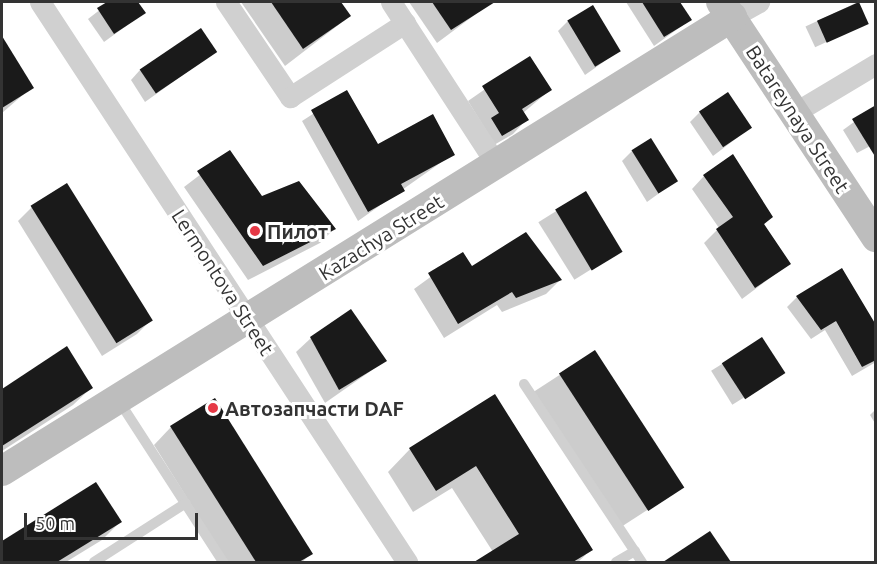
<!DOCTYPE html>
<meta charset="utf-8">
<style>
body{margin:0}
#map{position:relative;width:877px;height:564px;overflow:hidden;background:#fff;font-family:Ubuntu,sans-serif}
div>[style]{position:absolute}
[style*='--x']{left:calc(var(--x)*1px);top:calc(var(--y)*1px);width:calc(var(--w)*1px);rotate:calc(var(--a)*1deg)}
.shadow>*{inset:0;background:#0003;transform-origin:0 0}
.building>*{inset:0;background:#1a1a1a;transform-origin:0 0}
.lane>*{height:10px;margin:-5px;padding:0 5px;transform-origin:5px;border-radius:5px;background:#d0d0d0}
.street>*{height:21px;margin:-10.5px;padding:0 10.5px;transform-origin:10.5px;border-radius:10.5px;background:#d0d0d0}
.secondary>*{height:30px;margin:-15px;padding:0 15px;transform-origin:15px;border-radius:15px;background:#bdbdbd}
.dots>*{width:16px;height:16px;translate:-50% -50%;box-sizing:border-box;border:3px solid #fff;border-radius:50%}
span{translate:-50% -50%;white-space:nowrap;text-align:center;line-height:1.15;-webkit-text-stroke:6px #fff;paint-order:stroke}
.street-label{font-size:20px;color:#333}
.poi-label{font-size:20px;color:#333;font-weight:700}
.left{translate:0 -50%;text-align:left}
.frame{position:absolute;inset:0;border:3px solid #333;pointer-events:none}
.scale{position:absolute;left:24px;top:513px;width:174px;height:27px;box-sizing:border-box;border:3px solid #333;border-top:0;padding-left:8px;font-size:18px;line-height:21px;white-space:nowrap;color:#333;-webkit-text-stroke:4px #fff;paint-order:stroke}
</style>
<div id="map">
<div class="shadow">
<div style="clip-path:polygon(110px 2px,137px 2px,144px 13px,104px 42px,88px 19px)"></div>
<div style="clip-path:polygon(241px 2px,340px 2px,350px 16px,285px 66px)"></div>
<div style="clip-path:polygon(409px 2px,492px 2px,437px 43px)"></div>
<div style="clip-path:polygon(626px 2px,679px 2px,690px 20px,654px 46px)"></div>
<div style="left:858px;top:2px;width:23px;height:58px;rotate:65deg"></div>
<div style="clip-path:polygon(568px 21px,619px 51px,585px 75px,558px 31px)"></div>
<div style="clip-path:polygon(2px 39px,32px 87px,2px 113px)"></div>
<div style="clip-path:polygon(215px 52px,145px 102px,131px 80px,140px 70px)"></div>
<div style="clip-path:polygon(530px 58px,550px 90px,523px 113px,527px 119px,513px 134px,487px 149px,484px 127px,468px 101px)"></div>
<div style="clip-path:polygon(347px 92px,378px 146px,453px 154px,358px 221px,302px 121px)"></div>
<div style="clip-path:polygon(876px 106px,876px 143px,857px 153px,843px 130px)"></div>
<div style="clip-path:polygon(700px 112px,750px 128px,713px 156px,690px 122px)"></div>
<div style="clip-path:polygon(632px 151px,676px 181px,647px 202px,622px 161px)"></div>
<div style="clip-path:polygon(230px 152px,262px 198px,334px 229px,320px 243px,248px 280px,184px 187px)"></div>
<div style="clip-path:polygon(704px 176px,771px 217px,763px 226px,789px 264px,742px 299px,704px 243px,719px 228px,692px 189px)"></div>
<div style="left:585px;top:193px;width:68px;height:55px;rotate:58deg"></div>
<div style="clip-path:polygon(32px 207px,151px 320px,137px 334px,102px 356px,18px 221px)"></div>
<div style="clip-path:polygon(462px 254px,471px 269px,560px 280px,546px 294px,502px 312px,497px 305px,444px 338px,414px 289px)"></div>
<div style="clip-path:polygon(797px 297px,876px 328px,876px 362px,852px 376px,825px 330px,811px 339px,787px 307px)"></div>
<div style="clip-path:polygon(311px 338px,385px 361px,325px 403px,296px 352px)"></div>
<div style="left:762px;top:339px;width:40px;height:60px;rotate:58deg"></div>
<div style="clip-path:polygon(66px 348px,91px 388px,73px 405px,2px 451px,2px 391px)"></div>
<div style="left:595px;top:352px;width:161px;height:74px;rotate:57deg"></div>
<div style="clip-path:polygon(495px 396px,591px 550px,578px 562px,476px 562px,493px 552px,452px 488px,413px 512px,388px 472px,410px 449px)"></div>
<div style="clip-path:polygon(876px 409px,876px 425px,870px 415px)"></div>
<div style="clip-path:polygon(171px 427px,311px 554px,302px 562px,227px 562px,154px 445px)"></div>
<div style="clip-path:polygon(96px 484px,120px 522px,102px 540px,66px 562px,2px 562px,2px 543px)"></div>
<div style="clip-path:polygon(710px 533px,729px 562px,669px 562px,675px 556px)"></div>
</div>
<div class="building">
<div style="clip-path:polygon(107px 2px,138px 2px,146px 13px,114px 34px,97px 8px)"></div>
<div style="clip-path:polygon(271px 2px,341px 2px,351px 16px,303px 49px)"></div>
<div style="clip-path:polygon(432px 2px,495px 2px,451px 30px)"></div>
<div style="clip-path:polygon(642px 2px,680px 2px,692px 20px,664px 37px)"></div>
<div style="left:859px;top:2px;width:24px;height:46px;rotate:66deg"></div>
<div style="left:593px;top:5px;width:54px;height:30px;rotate:59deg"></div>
<div style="left:201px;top:28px;width:29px;height:74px;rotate:56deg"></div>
<div style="clip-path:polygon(2px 36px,34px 88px,2px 108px)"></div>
<div style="clip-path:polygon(530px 56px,552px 90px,522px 109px,529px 120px,502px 136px,491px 118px,499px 113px,482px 86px)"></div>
<div style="clip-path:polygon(347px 90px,378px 144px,433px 114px,455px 155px,401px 184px,405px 191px,368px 212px,311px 110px)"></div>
<div style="left:728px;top:92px;width:43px;height:35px;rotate:56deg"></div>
<div style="clip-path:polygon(876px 105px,876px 158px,852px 119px)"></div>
<div style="left:651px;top:138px;width:51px;height:23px;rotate:58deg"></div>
<div style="clip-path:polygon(230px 150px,262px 196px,299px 181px,336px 229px,263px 266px,197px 171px)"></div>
<div style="clip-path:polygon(733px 154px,773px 217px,764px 224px,791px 264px,755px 288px,716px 229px,733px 217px,703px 175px)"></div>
<div style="left:67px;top:183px;width:162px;height:43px;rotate:58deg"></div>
<div style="left:586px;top:191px;width:71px;height:36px;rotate:59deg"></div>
<div style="clip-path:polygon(526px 232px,562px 280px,516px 298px,512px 292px,458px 324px,428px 273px,463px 252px,472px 266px)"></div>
<div style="clip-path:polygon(842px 268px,876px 325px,876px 360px,862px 367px,836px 321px,821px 330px,796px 296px)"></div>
<div style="clip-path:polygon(351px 309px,387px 361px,339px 390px,310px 337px)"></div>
<div style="left:762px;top:337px;width:43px;height:48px;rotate:57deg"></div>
<div style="clip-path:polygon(67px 346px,93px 388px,2px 446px,2px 389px)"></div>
<div style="left:595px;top:350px;width:164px;height:43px;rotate:57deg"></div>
<div style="clip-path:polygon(495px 394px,593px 550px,573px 562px,474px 562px,519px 534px,476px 466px,436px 491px,409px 448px)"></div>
<div style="clip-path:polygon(215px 398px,313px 554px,299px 562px,256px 562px,170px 426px)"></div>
<div style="clip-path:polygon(96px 482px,122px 522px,57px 562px,2px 562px,2px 541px)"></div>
<div style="clip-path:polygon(710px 531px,731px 562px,663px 562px)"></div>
</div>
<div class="lane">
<div style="--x:524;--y:384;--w:214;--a:56.5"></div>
<div style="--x:119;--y:401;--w:192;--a:57.1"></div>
<div style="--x:94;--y:562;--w:109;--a:-32.7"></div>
<div style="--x:616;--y:562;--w:22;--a:-30"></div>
</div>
<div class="street">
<div style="--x:40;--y:2;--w:670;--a:56.76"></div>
<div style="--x:226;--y:2;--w:115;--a:56"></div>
<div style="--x:290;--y:97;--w:137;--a:-32.8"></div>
<div style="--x:391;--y:2;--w:194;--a:57"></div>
<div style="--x:732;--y:17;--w:31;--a:-29"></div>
<div style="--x:794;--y:113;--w:96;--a:-30.9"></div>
</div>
<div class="secondary">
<div style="--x:721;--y:2;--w:282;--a:56.6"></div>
<div style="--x:2;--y:471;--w:860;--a:-31.88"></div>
</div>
<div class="dots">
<div style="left:255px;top:231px;background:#e63946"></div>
<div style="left:213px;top:408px;background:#e63946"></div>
</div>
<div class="street-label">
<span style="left:798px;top:119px;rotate:57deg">Batareynaya Street</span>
<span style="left:381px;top:237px;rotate:-32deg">Kazachya Street</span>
<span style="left:223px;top:282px;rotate:57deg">Lermontova Street</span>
</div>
<div class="poi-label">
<span class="left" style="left:267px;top:231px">Пилот</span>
<span class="left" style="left:225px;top:408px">Автозапчасти DAF</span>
</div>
<div class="frame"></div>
<div class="scale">50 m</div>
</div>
